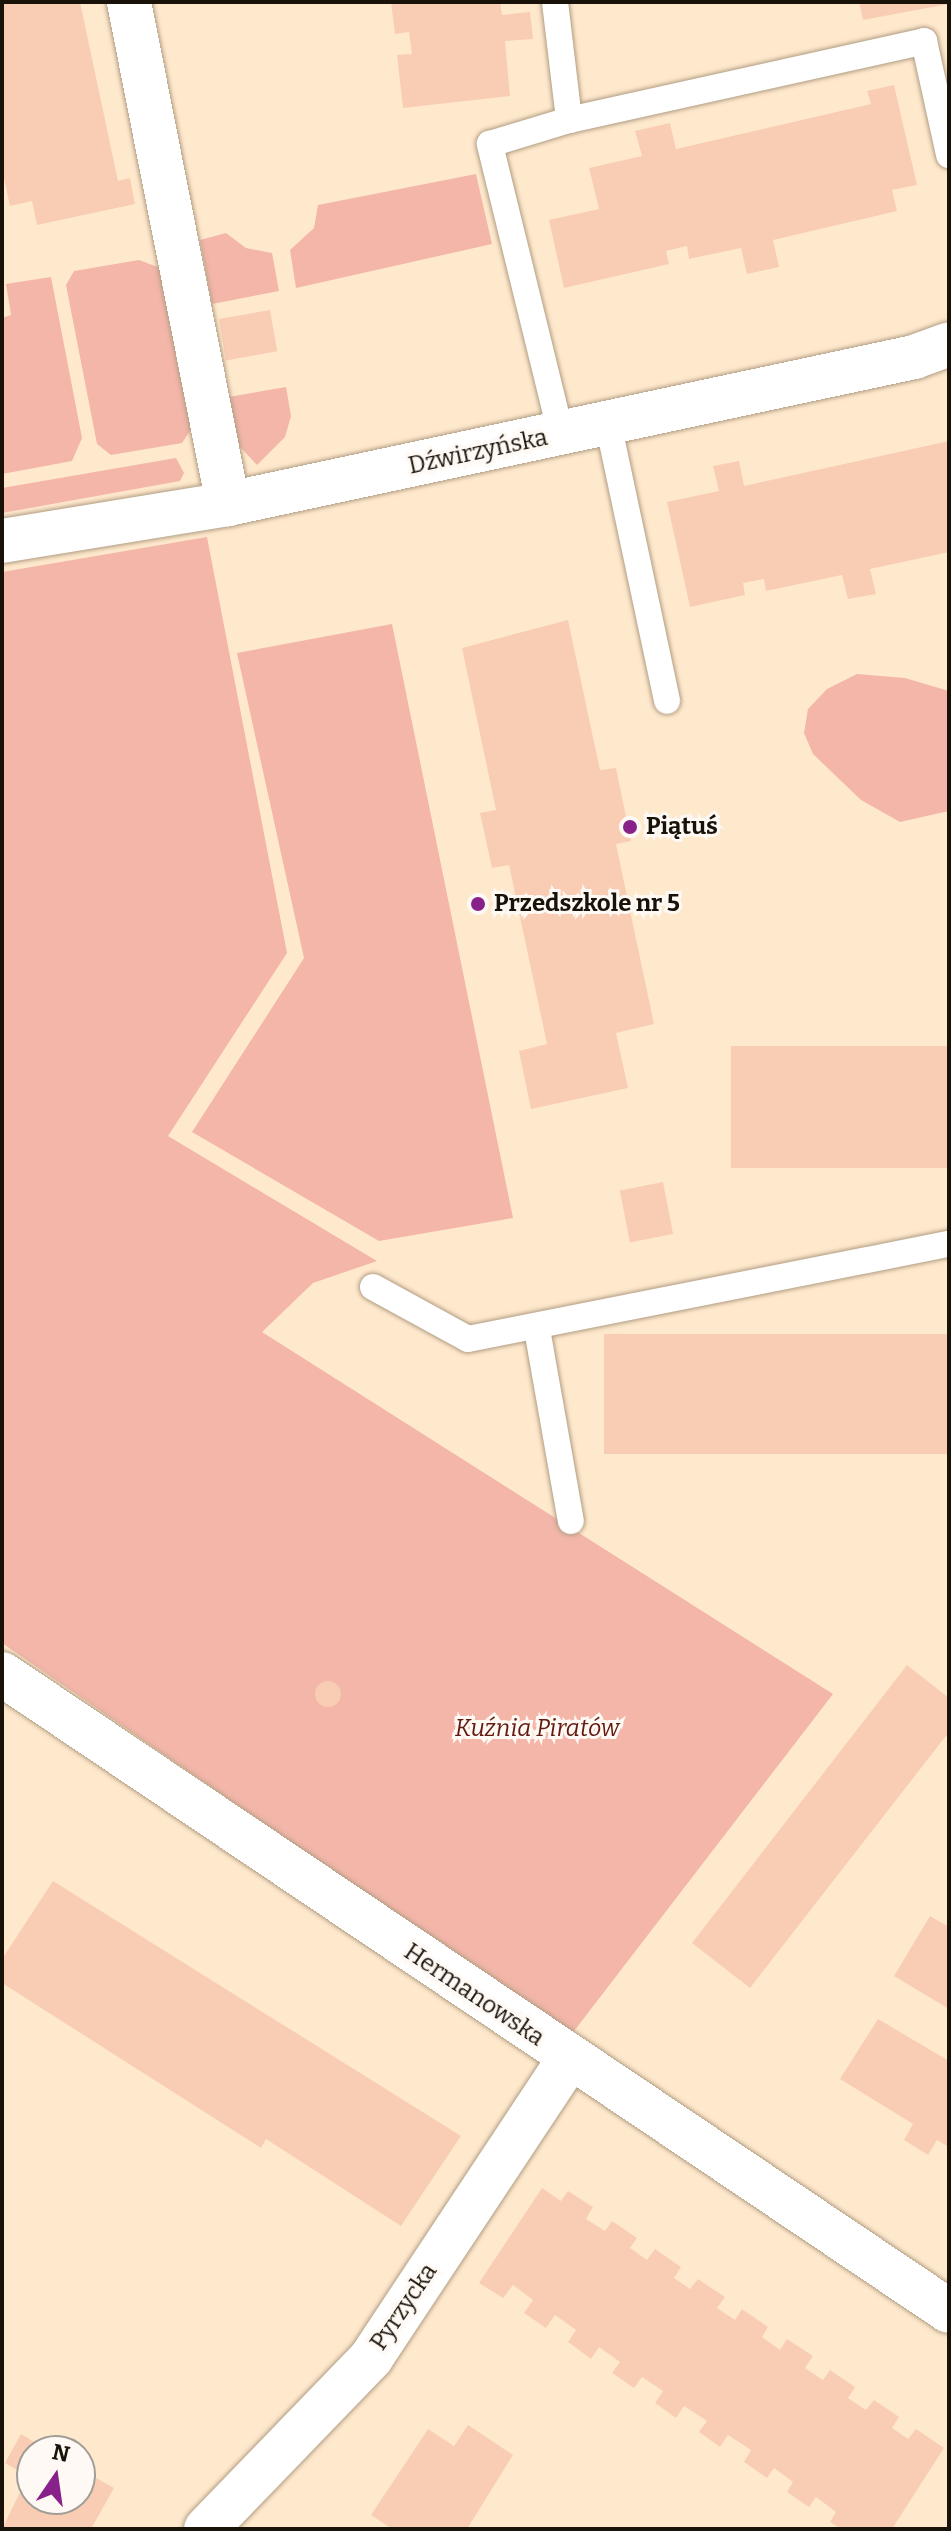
<!DOCTYPE html>
<meta charset="utf-8">
<style>
body{margin:0}
#map{position:relative;width:951px;height:2531px;overflow:hidden;background:#ffe9cd;font-family:Bitter,serif}
div>[style]{position:absolute}
[style*='--x']{left:calc(var(--x)*1px);top:calc(var(--y)*1px);width:calc(var(--w)*1px);rotate:calc(var(--a)*1deg)}
.green>*{inset:0;background:#f3b6a9}
.building>*{inset:0;background:#f9cdb3;transform-origin:0 0}
.round{border-radius:50%}
.roads{filter:drop-shadow(0 0 2px #b19d83) drop-shadow(0 0 2px #b19d83)}
.service>*{height:26px;margin:-13px;padding:0 13px;transform-origin:13px;border-radius:13px;background:#fff}
.minor>*{height:44px;margin:-22px;padding:0 22px;transform-origin:22px;border-radius:22px;background:#fff}
.dots>*{width:22px;height:22px;translate:-50% -50%;box-sizing:border-box;border:4px solid #fef9f4;border-radius:50%}
span{translate:-50% -50%;white-space:nowrap;text-align:center;line-height:1.15;-webkit-text-stroke:6px #fef9f4;paint-order:stroke}
.street-label{font-size:24px;color:#191208}
.poi-label{font-size:24px;color:#191208;font-weight:700}
.left{translate:0 -50%;text-align:left}
.park-label{font-size:24px;color:#631a0f;font-style:italic}
.frame{position:absolute;inset:0;border:4px solid #191208;pointer-events:none}
.north{position:absolute;left:16px;top:2435px;width:80px;height:80px;box-sizing:border-box;background:#fef9f4;border:2px solid #a29d96;border-radius:50%;rotate:13deg;font-size:22px;font-weight:700;line-height:32px;text-align:center;color:#191208}
.north::after{content:'';display:block;margin:auto;width:28px;height:36px;background:#88228a;clip-path:polygon(50% 0,100% 100%,50% 72%,0 100%)}
</style>
<div id="map">
<div class="green">
<div style="clip-path:polygon(476px 174px,492px 244px,296px 288px,290px 250px,314px 228px,318px 205px)"></div>
<div style="clip-path:polygon(226px 233px,246px 248px,272px 253px,279px 291px,212px 304px,200px 240px)"></div>
<div style="clip-path:polygon(139px 260px,163px 269px,194px 425px,182px 443px,111px 455px,97px 444px,66px 285px,74px 271px)"></div>
<div style="clip-path:polygon(51px 277px,82px 438px,72px 461px,2px 474px,2px 318px,11px 315px,6px 284px)"></div>
<div style="clip-path:polygon(286px 387px,291px 416px,285px 437px,257px 465px,231px 437px,223px 398px)"></div>
<div style="clip-path:polygon(176px 458px,184px 473px,180px 481px,2px 513px,2px 488px)"></div>
<div style="clip-path:polygon(207px 537px,287px 953px,168px 1136px,377px 1261px,313px 1283px,262px 1332px,833px 1694px,571px 2035px,2px 1643px,2px 572px)"></div>
<div style="clip-path:polygon(392px 624px,513px 1218px,379px 1241px,192px 1132px,304px 958px,237px 653px)"></div>
<div style="clip-path:polygon(857px 674px,905px 678px,949px 691px,949px 811px,900px 822px,861px 800px,813px 754px,804px 733px,808px 709px,827px 689px)"></div>
</div>
<div class="building">
<div style="clip-path:polygon(2px 2px,80px 2px,118px 181px,130px 178px,135px 204px,37px 225px,32px 201px,10px 206px,2px 169px)"></div>
<div style="clip-path:polygon(391px 2px,500px 2px,502px 15px,530px 12px,533px 39px,505px 41px,510px 96px,403px 108px,397px 55px,412px 54px,409px 32px,395px 34px)"></div>
<div style="clip-path:polygon(859px 2px,949px 2px,949px 4px,863px 20px)"></div>
<div style="clip-path:polygon(894px 85px,917px 185px,892px 190px,897px 211px,773px 240px,779px 267px,747px 274px,741px 248px,689px 259px,687px 246px,666px 251px,669px 264px,564px 288px,549px 220px,599px 209px,589px 168px,642px 156px,635px 131px,670px 123px,676px 149px,871px 104px,867px 91px)"></div>
<div style="left:270px;top:310px;width:42px;height:52px;rotate:80deg"></div>
<div style="clip-path:polygon(949px 441px,949px 552px,870px 569px,876px 594px,848px 599px,842px 575px,766px 591px,764px 579px,743px 583px,745px 595px,690px 607px,667px 502px,719px 491px,713px 466px,739px 461px,744px 486px)"></div>
<div style="clip-path:polygon(568px 620px,600px 770px,616px 768px,631px 841px,616px 844px,654px 1024px,616px 1033px,628px 1088px,531px 1109px,519px 1051px,547px 1044px,509px 865px,492px 868px,480px 813px,496px 810px,462px 648px)"></div>
<div style="left:949px;top:1046px;width:122px;height:218px;rotate:90deg"></div>
<div style="left:663px;top:1182px;width:53px;height:44px;rotate:79deg"></div>
<div style="left:949px;top:1334px;width:120px;height:345px;rotate:90deg"></div>
<div style="clip-path:polygon(907px 1665px,949px 1698px,949px 1732px,750px 1988px,692px 1943px)"></div>
<div class="round" style="left:315px;top:1681px;width:26px;height:26px"></div>
<div style="clip-path:polygon(53px 1881px,461px 2136px,401px 2226px,266px 2139px,261px 2148px,2px 1983px,2px 1959px)"></div>
<div style="clip-path:polygon(930px 1916px,949px 1927px,949px 2009px,894px 1976px)"></div>
<div style="clip-path:polygon(878px 2019px,949px 2061px,949px 2147px,937px 2140px,928px 2155px,904px 2140px,913px 2124px,840px 2079px)"></div>
<div style="clip-path:polygon(542px 2188px,561px 2201px,568px 2191px,593px 2207px,586px 2219px,605px 2231px,612px 2221px,637px 2238px,630px 2248px,647px 2260px,655px 2249px,681px 2267px,674px 2278px,690px 2289px,698px 2279px,725px 2297px,717px 2308px,735px 2320px,742px 2309px,768px 2327px,762px 2337px,780px 2350px,787px 2339px,813px 2356px,805px 2368px,823px 2380px,830px 2370px,855px 2387px,848px 2398px,866px 2410px,874px 2400px,899px 2417px,892px 2428px,908px 2439px,916px 2429px,944px 2448px,892px 2529px,841px 2529px,830px 2522px,836px 2512px,816px 2497px,809px 2507px,787px 2492px,793px 2482px,774px 2468px,767px 2478px,744px 2462px,751px 2450px,728px 2435px,720px 2447px,699px 2432px,707px 2421px,684px 2406px,676px 2418px,655px 2403px,663px 2391px,642px 2377px,634px 2388px,612px 2373px,620px 2362px,599px 2347px,591px 2359px,568px 2342px,576px 2330px,555px 2315px,546px 2328px,524px 2313px,533px 2300px,513px 2285px,503px 2298px,479px 2283px)"></div>
<div style="clip-path:polygon(468px 2425px,513px 2455px,467px 2529px,392px 2529px,371px 2515px,428px 2429px,454px 2446px)"></div>
<div style="clip-path:polygon(21px 2434px,49px 2451px,32px 2451px,32px 2499px,80px 2499px,80px 2469px,114px 2488px,91px 2529px,2px 2529px,28px 2476px,5px 2463px)"></div>
</div>
<div class="roads">
<div class="service">
<div style="--x:555;--y:2;--w:119;--a:83.2"></div>
<div style="--x:608;--y:423;--w:284;--a:78"></div>
<div style="--x:561;--y:434;--w:299;--a:-103.8"></div>
<div style="--x:490;--y:144;--w:83;--a:-16.9"></div>
<div style="--x:569;--y:120;--w:364;--a:-12.5"></div>
<div style="--x:924;--y:41;--w:117;--a:77.6"></div>
<div style="--x:373;--y:1287;--w:108;--a:28.7"></div>
<div style="--x:468;--y:1339;--w:490;--a:-11.2"></div>
<div style="--x:537;--y:1329;--w:195;--a:80"></div>
</div>
<div class="minor">
<div style="--x:129;--y:2;--w:512;--a:78.84"></div>
<div style="--x:2;--y:541;--w:229;--a:-9.3"></div>
<div style="--x:228;--y:504;--w:702;--a:-12.09"></div>
<div style="--x:914;--y:357;--w:37;--a:-20"></div>
<div style="--x:2;--y:1674;--w:1141;--a:33.93"></div>
<div style="--x:206;--y:2529;--w:238;--a:-46"></div>
<div style="--x:371;--y:2358;--w:359;--a:-56.5"></div>
</div>
</div>
<div class="dots">
<div style="left:630px;top:827px;background:#88228a"></div>
<div style="left:478px;top:904px;background:#88228a"></div>
</div>
<div class="street-label">
<span style="left:478px;top:452px;rotate:-12deg">Dźwirzyńska</span>
<span style="left:474px;top:1995px;rotate:34deg">Hermanowska</span>
<span style="left:404px;top:2307px;rotate:-56deg">Pyrzycka</span>
</div>
<div class="poi-label">
<span class="left" style="left:646px;top:827px">Piątuś</span>
<span class="left" style="left:494px;top:904px">Przedszkole nr 5</span>
</div>
<div class="park-label">
<span style="left:537px;top:1729px">Kuźnia Piratów</span>
</div>
<div class="frame"></div>
<div class="north">N</div>
</div>
